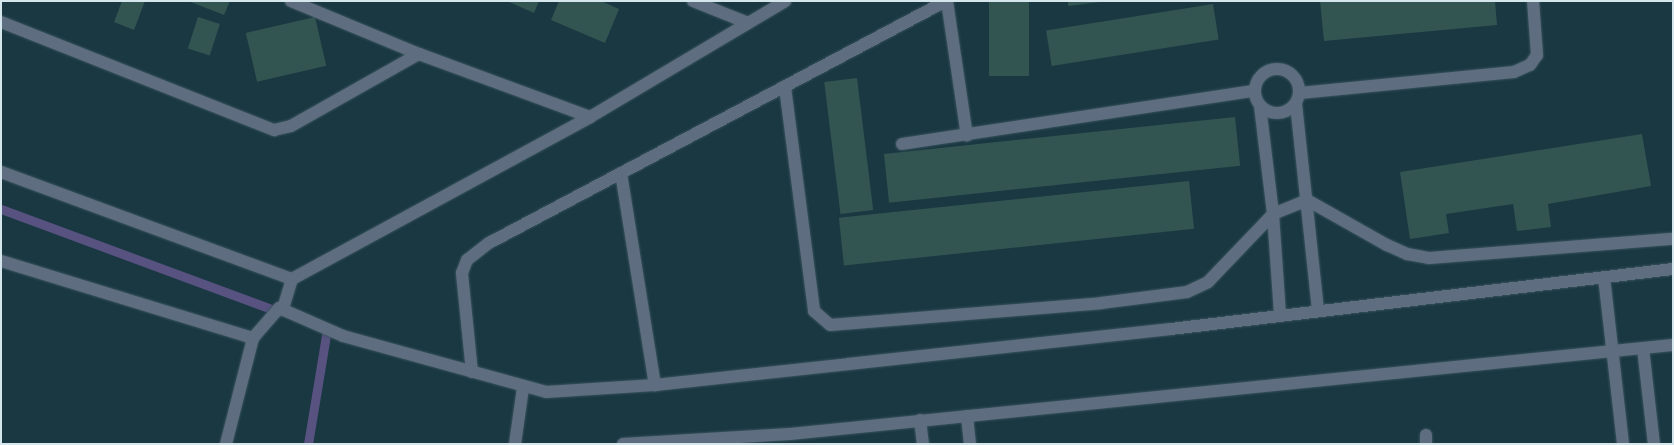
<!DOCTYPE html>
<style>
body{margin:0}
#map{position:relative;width:1674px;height:445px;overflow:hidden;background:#1a3842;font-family:"PT Sans Narrow",sans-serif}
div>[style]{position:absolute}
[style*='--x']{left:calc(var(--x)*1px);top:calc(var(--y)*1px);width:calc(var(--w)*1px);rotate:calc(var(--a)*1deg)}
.stream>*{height:9px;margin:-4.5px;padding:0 4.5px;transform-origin:4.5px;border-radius:4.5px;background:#585281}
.building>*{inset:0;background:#325552;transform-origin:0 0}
.roads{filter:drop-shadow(0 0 1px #38545d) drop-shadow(0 0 1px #38545d)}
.minor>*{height:12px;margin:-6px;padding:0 6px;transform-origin:6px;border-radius:6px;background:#5f6d80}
.minor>.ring{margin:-6px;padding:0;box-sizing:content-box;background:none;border:12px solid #5f6d80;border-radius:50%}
span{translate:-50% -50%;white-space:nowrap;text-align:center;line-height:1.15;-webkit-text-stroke:5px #1a3842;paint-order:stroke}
.frame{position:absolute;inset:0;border:2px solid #d5e6ed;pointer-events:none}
</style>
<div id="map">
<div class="stream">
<div style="--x:1;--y:209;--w:297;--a:20.3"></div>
<div style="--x:308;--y:444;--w:117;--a:-80.6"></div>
<div style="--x:327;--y:329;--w:4;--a:-153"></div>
</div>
<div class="building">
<div style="clip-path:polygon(122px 1px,145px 1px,134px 30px,114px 22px)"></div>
<div style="clip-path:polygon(188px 1px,230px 1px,224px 15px)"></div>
<div style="clip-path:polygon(507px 1px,539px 1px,534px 13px)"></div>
<div style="clip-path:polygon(559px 1px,601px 1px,619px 9px,605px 43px,551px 20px)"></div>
<div style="left:989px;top:1px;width:40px;height:75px"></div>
<div style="clip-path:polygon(1068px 1px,1100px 1px,1100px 2px,1068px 6px)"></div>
<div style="clip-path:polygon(1320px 1px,1495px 1px,1497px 25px,1324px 41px)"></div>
<div style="left:1213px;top:4px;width:36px;height:169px;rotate:81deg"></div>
<div style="left:198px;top:17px;width:23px;height:33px;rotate:18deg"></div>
<div style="left:315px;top:17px;width:50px;height:71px;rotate:77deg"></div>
<div style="left:857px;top:78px;width:133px;height:33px;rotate:83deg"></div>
<div style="left:1235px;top:117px;width:49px;height:353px;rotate:84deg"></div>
<div style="clip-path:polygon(1642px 134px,1651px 186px,1548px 204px,1551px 227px,1517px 231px,1513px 204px,1446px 214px,1449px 233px,1410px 239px,1400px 172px)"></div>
<div style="left:1189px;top:181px;width:48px;height:352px;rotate:84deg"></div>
</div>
<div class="roads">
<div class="minor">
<div style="--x:291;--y:1;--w:139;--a:22.5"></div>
<div style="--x:693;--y:1;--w:59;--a:21.8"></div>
<div style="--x:947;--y:1;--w:136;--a:81.6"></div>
<div style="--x:1;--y:22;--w:294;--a:21.6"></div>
<div style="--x:274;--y:130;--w:17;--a:-13"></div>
<div style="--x:291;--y:126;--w:147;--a:-29.4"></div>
<div style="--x:419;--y:54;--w:182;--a:20.2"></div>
<div class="ring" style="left:1255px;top:69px;width:32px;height:32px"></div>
<div style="--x:785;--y:87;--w:226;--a:82.6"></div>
<div style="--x:814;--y:311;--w:21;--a:41"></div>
<div style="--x:830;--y:325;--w:272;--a:-4.6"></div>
<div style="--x:1101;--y:303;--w:87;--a:-7.3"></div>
<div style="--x:1187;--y:292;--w:23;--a:-25"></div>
<div style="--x:1208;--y:282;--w:94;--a:-46.3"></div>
<div style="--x:1273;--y:214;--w:37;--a:-22"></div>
<div style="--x:1307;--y:200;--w:92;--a:29.4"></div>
<div style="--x:1387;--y:245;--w:22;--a:24"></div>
<div style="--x:1407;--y:254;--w:22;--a:10"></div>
<div style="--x:1429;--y:258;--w:245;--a:-4.5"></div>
<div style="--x:1300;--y:93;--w:215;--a:-5.6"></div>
<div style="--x:1514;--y:72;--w:17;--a:-24"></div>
<div style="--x:1530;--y:65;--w:12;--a:-55"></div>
<div style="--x:1537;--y:55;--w:54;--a:-94.2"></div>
<div style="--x:1296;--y:104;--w:208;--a:83.9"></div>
<div style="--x:1260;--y:106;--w:109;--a:83.1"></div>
<div style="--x:1273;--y:214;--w:101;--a:86"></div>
<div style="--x:902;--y:144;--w:356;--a:-8.6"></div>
<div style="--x:1;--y:172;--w:310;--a:20.2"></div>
<div style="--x:292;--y:279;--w:30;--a:107"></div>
<div style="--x:621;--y:173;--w:215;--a:80.9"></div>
<div style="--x:1;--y:261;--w:264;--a:17"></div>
<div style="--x:1604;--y:277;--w:168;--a:83.5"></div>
<div style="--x:292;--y:279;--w:339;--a:-28.5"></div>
<div style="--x:590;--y:117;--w:227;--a:-30.7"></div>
<div style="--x:1643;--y:348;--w:97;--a:83.5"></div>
<div style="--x:472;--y:372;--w:100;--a:-95.8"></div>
<div style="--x:462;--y:273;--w:14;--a:-69"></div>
<div style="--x:467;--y:260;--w:28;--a:-38"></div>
<div style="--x:489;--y:243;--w:517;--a:-27.9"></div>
<div style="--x:967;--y:416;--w:28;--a:84"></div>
<div style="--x:920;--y:420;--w:24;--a:83"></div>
<div style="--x:1426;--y:435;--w:9;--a:90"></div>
<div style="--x:226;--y:444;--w:109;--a:-75.7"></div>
<div style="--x:253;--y:338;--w:40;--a:-49"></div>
<div style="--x:279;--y:308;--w:70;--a:23.6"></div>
<div style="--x:343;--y:336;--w:211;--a:15.4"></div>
<div style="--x:546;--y:392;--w:109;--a:-3.7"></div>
<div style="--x:655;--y:385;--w:519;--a:-6.19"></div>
<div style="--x:1171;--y:329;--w:506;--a:-6.82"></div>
<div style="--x:515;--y:444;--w:57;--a:-81.9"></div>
<div style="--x:623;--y:444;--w:167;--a:-3.4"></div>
<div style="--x:790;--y:434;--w:887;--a:-5.76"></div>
</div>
</div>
<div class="frame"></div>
</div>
